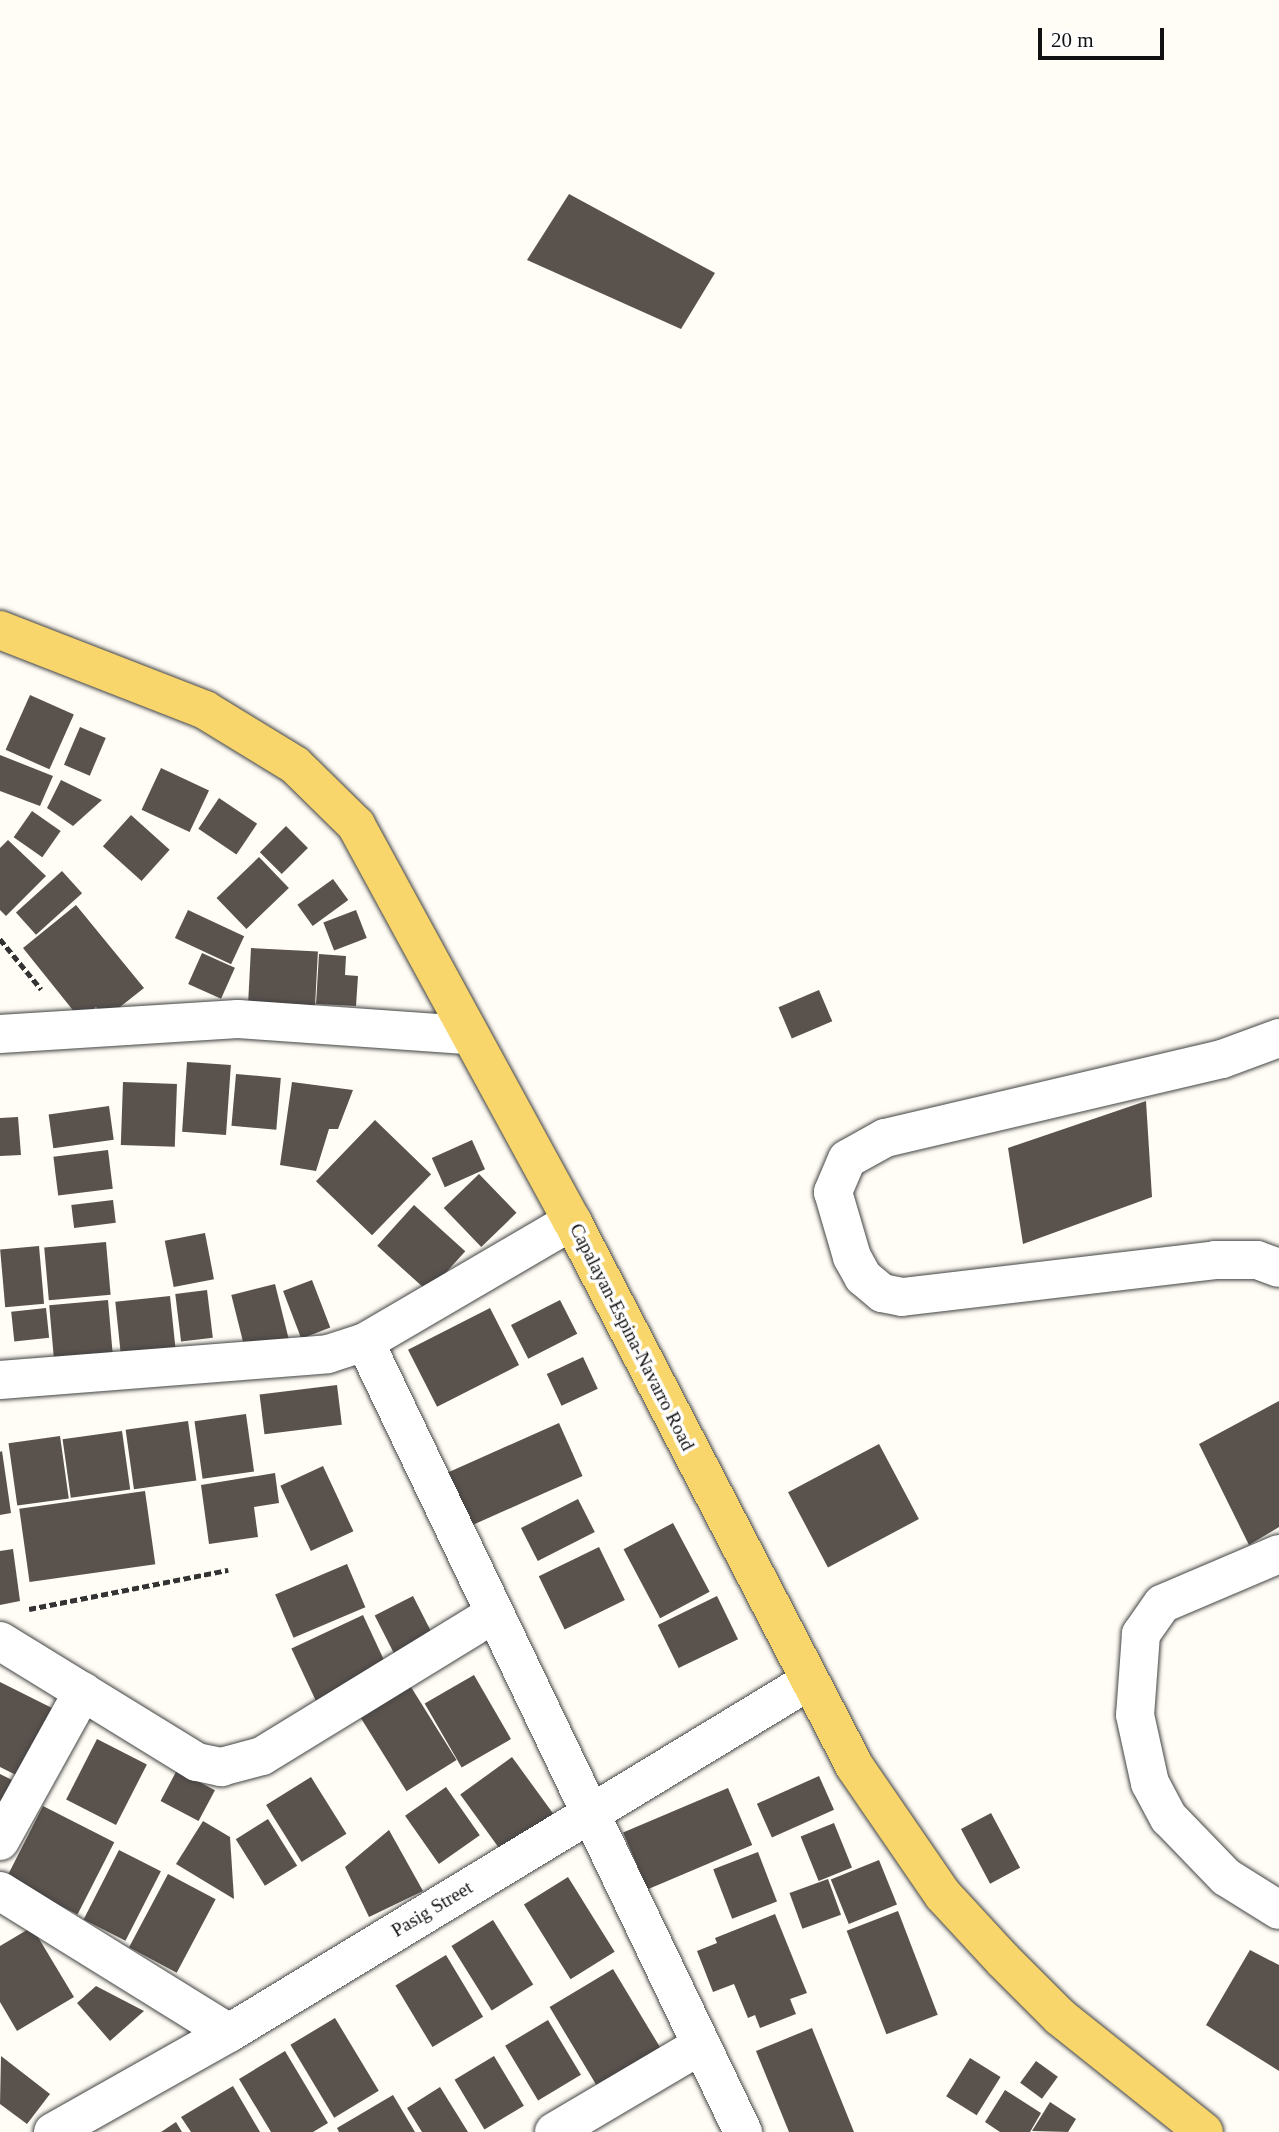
<!DOCTYPE html>
<style>
body{margin:0}
#map{position:relative;width:1279px;height:2132px;overflow:hidden;background:#fffdf5;font-family:"Times New Roman",serif}
div>[style]{position:absolute}
[style*='--x']{left:calc(var(--x)*1px);top:calc(var(--y)*1px);width:calc(var(--w)*1px);rotate:calc(var(--a)*1deg)}
.building>*{inset:0;background:#5a524d;transform-origin:0 0}
.path>*{height:4.5px;margin-top:-2.25px;transform-origin:0;background:repeating-linear-gradient(90deg,#333 0 7px,transparent 0 10.5px)}
.roads{filter:drop-shadow(0 0 2px #444) drop-shadow(0 0 2px #444)}
.minor>*{height:38px;margin:-19px;padding:0 19px;transform-origin:19px;border-radius:19px;background:#fff}
.primary>*{height:38px;margin:-19px;padding:0 19px;transform-origin:19px;border-radius:19px;background:#f9d66b}
span{translate:-50% -50%;white-space:nowrap;text-align:center;line-height:1.15;-webkit-text-stroke:7px #fff;paint-order:stroke}
.street-label{font-size:19px;color:#111}
.scale{position:absolute;left:1038px;top:28px;width:126px;height:32px;box-sizing:border-box;border:4px solid #111;border-top:0;padding-left:9px;font-size:21px;line-height:24px;white-space:nowrap;color:#111;-webkit-text-stroke:5px #fff;paint-order:stroke}
</style>
<div id="map">
<div class="building">
<div style="clip-path:polygon(569px 194px,715px 273px,681px 329px,527px 260px)"></div>
<div style="left:30px;top:695px;width:48px;height:60px;rotate:24deg"></div>
<div style="left:80px;top:727px;width:28px;height:41px;rotate:23deg"></div>
<div style="clip-path:polygon(0 755px,53px 776px,40px 806px,0 791px)"></div>
<div style="left:161px;top:768px;width:53px;height:46px;rotate:25deg"></div>
<div style="clip-path:polygon(61px 780px,102px 800px,73px 826px,47px 808px)"></div>
<div style="left:219px;top:798px;width:46px;height:37px;rotate:34deg"></div>
<div style="left:32px;top:811px;width:35px;height:32px;rotate:35deg"></div>
<div style="left:131px;top:815px;width:52px;height:42px;rotate:42deg"></div>
<div style="left:286px;top:826px;width:31px;height:37px;rotate:45deg"></div>
<div style="clip-path:polygon(8px 840px,46px 876px,6px 916px,0 910px,0 848px)"></div>
<div style="left:259px;top:857px;width:43px;height:59px;rotate:46deg"></div>
<div style="left:62px;top:871px;width:30px;height:62px;rotate:48deg"></div>
<div style="left:333px;top:879px;width:26px;height:44px;rotate:54deg"></div>
<div style="clip-path:polygon(76px 905px,144px 988px,106px 1018px,96px 1007px,80px 1019px,23px 948px)"></div>
<div style="left:188px;top:910px;width:62px;height:31px;rotate:25deg"></div>
<div style="left:356px;top:910px;width:30px;height:35px;rotate:69deg"></div>
<div style="left:251px;top:948px;width:67px;height:54px;rotate:3deg"></div>
<div style="left:202px;top:953px;width:36px;height:34px;rotate:24deg"></div>
<div style="clip-path:polygon(319px 954px,346px 956px,345px 975px,358px 976px,356px 1006px,316px 1004px)"></div>
<div style="left:819px;top:990px;width:34px;height:44px;rotate:67deg"></div>
<div style="left:187px;top:1062px;width:44px;height:70px;rotate:4deg"></div>
<div style="left:236px;top:1074px;width:45px;height:52px;rotate:5deg"></div>
<div style="left:123px;top:1082px;width:54px;height:63px;rotate:2deg"></div>
<div style="clip-path:polygon(292px 1082px,353px 1090px,338px 1129px,329px 1129px,316px 1171px,280px 1165px)"></div>
<div style="clip-path:polygon(1146px 1101px,1152px 1197px,1023px 1244px,1008px 1148px)"></div>
<div style="left:109px;top:1106px;width:34px;height:61px;rotate:82deg"></div>
<div style="clip-path:polygon(18px 1117px,21px 1155px,0 1156px,0 1118px)"></div>
<div style="left:375px;top:1120px;width:78px;height:85px;rotate:44deg"></div>
<div style="left:472px;top:1140px;width:32px;height:44px;rotate:66deg"></div>
<div style="left:108px;top:1150px;width:39px;height:55px;rotate:83deg"></div>
<div style="left:479px;top:1174px;width:54px;height:49px;rotate:46deg"></div>
<div style="left:113px;top:1200px;width:23px;height:42px;rotate:83deg"></div>
<div style="left:414px;top:1205px;width:69px;height:55px;rotate:42deg"></div>
<div style="left:205px;top:1233px;width:47px;height:41px;rotate:79deg"></div>
<div style="left:106px;top:1242px;width:53px;height:62px;rotate:85deg"></div>
<div style="left:39px;top:1246px;width:58px;height:39px;rotate:85deg"></div>
<div style="left:312px;top:1280px;width:51px;height:31px;rotate:69deg"></div>
<div style="left:275px;top:1284px;width:58px;height:45px;rotate:76deg"></div>
<div style="left:207px;top:1290px;width:48px;height:32px;rotate:83deg"></div>
<div style="left:170px;top:1296px;width:56px;height:55px;rotate:84deg"></div>
<div style="left:108px;top:1300px;width:64px;height:59px;rotate:85deg"></div>
<div style="left:560px;top:1300px;width:38px;height:55px;rotate:63deg"></div>
<div style="left:46px;top:1308px;width:30px;height:35px;rotate:84deg"></div>
<div style="left:490px;top:1308px;width:64px;height:92px;rotate:63deg"></div>
<div style="left:583px;top:1357px;width:35px;height:40px;rotate:65deg"></div>
<div style="left:337px;top:1385px;width:40px;height:78px;rotate:83deg"></div>
<div style="clip-path:polygon(1279px 1401px,1279px 1527px,1249px 1545px,1199px 1444px)"></div>
<div style="left:246px;top:1414px;width:58px;height:52px;rotate:82deg"></div>
<div style="left:188px;top:1421px;width:60px;height:63px;rotate:82deg"></div>
<div style="left:559px;top:1423px;width:58px;height:121px;rotate:66deg"></div>
<div style="left:122px;top:1431px;width:59px;height:60px;rotate:82deg"></div>
<div style="left:60px;top:1436px;width:63px;height:52px;rotate:82deg"></div>
<div style="left:879px;top:1444px;width:85px;height:103px;rotate:62deg"></div>
<div style="clip-path:polygon(2px 1451px,11px 1513px,0 1515px,0 1452px)"></div>
<div style="left:323px;top:1466px;width:72px;height:47px;rotate:65deg"></div>
<div style="clip-path:polygon(275px 1473px,279px 1503px,254px 1507px,258px 1537px,209px 1544px,201px 1485px)"></div>
<div style="left:145px;top:1491px;width:74px;height:127px;rotate:82deg"></div>
<div style="left:578px;top:1499px;width:37px;height:64px;rotate:63deg"></div>
<div style="left:673px;top:1523px;width:78px;height:56px;rotate:62deg"></div>
<div style="left:599px;top:1547px;width:59px;height:67px;rotate:64deg"></div>
<div style="clip-path:polygon(13px 1549px,20px 1601px,0 1605px,0 1551px)"></div>
<div style="left:347px;top:1564px;width:47px;height:78px;rotate:67deg"></div>
<div style="left:413px;top:1596px;width:55px;height:43px;rotate:63deg"></div>
<div style="left:717px;top:1596px;width:48px;height:66px;rotate:64deg"></div>
<div style="left:363px;top:1615px;width:62px;height:79px;rotate:65deg"></div>
<div style="left:474px;top:1675px;width:74px;height:57px;rotate:60deg"></div>
<div style="clip-path:polygon(0 1682px,60px 1712px,24px 1779px,0 1767px)"></div>
<div style="left:411px;top:1687px;width:86px;height:59px;rotate:58deg"></div>
<div style="left:97px;top:1739px;width:56px;height:68px;rotate:27deg"></div>
<div style="left:512px;top:1757px;width:74px;height:64px;rotate:54deg"></div>
<div style="left:177px;top:1770px;width:43px;height:35px;rotate:28deg"></div>
<div style="clip-path:polygon(0 1774px,18px 1783px,0 1818px)"></div>
<div style="left:819px;top:1776px;width:37px;height:68px;rotate:66deg"></div>
<div style="left:311px;top:1777px;width:67px;height:53px;rotate:58deg"></div>
<div style="left:446px;top:1787px;width:59px;height:50px;rotate:55deg"></div>
<div style="left:728px;top:1788px;width:62px;height:114px;rotate:67deg"></div>
<div style="left:43px;top:1806px;width:80px;height:81px;rotate:27deg"></div>
<div style="left:991px;top:1813px;width:62px;height:34px;rotate:62deg"></div>
<div style="left:268px;top:1819px;width:55px;height:38px;rotate:58deg"></div>
<div style="clip-path:polygon(203px 1821px,230px 1837px,234px 1899px,176px 1864px)"></div>
<div style="left:834px;top:1823px;width:48px;height:36px;rotate:68deg"></div>
<div style="clip-path:polygon(389px 1830px,423px 1891px,369px 1917px,345px 1867px)"></div>
<div style="left:119px;top:1850px;width:47px;height:78px;rotate:27deg"></div>
<div style="left:758px;top:1852px;width:53px;height:48px;rotate:69deg"></div>
<div style="left:879px;top:1860px;width:48px;height:52px;rotate:68deg"></div>
<div style="left:168px;top:1874px;width:54px;height:83px;rotate:28deg"></div>
<div style="left:568px;top:1877px;width:88px;height:52px;rotate:58deg"></div>
<div style="left:828px;top:1879px;width:38px;height:41px;rotate:70deg"></div>
<div style="left:898px;top:1911px;width:111px;height:55px;rotate:69deg"></div>
<div style="clip-path:polygon(775px 1914px,807px 1993px,790px 1999px,796px 2014px,760px 2028px,755px 2015px,748px 2018px,734px 1984px,713px 1992px,697px 1951px,717px 1943px,715px 1938px)"></div>
<div style="left:493px;top:1920px;width:76px;height:49px;rotate:58deg"></div>
<div style="clip-path:polygon(32px 1927px,74px 1997px,17px 2031px,0 2002px,0 1946px)"></div>
<div style="clip-path:polygon(1250px 1950px,1279px 1965px,1279px 2071px,1206px 2025px)"></div>
<div style="left:446px;top:1955px;width:72px;height:59px;rotate:59deg"></div>
<div style="left:613px;top:1969px;width:92px;height:74px;rotate:59deg"></div>
<div style="clip-path:polygon(96px 1986px,144px 2011px,110px 2041px,77px 2003px)"></div>
<div style="left:335px;top:2018px;width:85px;height:52px;rotate:59deg"></div>
<div style="left:548px;top:2020px;width:64px;height:50px;rotate:59deg"></div>
<div style="clip-path:polygon(812px 2028px,854px 2132px,789px 2132px,756px 2051px)"></div>
<div style="clip-path:polygon(285px 2051px,328px 2123px,313px 2132px,271px 2132px,239px 2079px)"></div>
<div style="clip-path:polygon(1px 2056px,50px 2094px,27px 2124px,0 2104px)"></div>
<div style="left:494px;top:2056px;width:58px;height:46px;rotate:59deg"></div>
<div style="left:970px;top:2058px;width:36px;height:45px;rotate:32deg"></div>
<div style="left:1036px;top:2061px;width:27px;height:27px;rotate:36deg"></div>
<div style="clip-path:polygon(233px 2086px,260px 2132px,191px 2132px,181px 2117px)"></div>
<div style="clip-path:polygon(440px 2087px,468px 2132px,422px 2132px,407px 2108px)"></div>
<div style="clip-path:polygon(1005px 2090px,1041px 2113px,1030px 2132px,1000px 2132px,985px 2122px)"></div>
<div style="clip-path:polygon(393px 2095px,415px 2132px,339px 2132px,337px 2128px)"></div>
<div style="clip-path:polygon(1050px 2102px,1076px 2119px,1068px 2132px,1032px 2131px)"></div>
<div style="clip-path:polygon(176px 2122px,182px 2132px,161px 2132px)"></div>
</div>
<div class="path">
<div style="--x:0;--y:939;--w:65;--a:50.6"></div>
<div style="--x:29;--y:1609;--w:203;--a:-11.1"></div>
</div>
<div class="roads">
<div class="minor">
<div style="--x:0;--y:1034;--w:238;--a:-3.6"></div>
<div style="--x:238;--y:1019;--w:232;--a:4"></div>
<div style="--x:1279;--y:1038;--w:61;--a:159.8"></div>
<div style="--x:1222;--y:1059;--w:346;--a:166.8"></div>
<div style="--x:885;--y:1138;--w:43;--a:151.1"></div>
<div style="--x:847;--y:1159;--w:36;--a:113"></div>
<div style="--x:833;--y:1192;--w:68;--a:73.7"></div>
<div style="--x:852;--y:1257;--w:23;--a:61"></div>
<div style="--x:863;--y:1277;--w:25;--a:40"></div>
<div style="--x:882;--y:1293;--w:20;--a:11"></div>
<div style="--x:902;--y:1297;--w:315;--a:-6.7"></div>
<div style="--x:1215;--y:1260;--w:42;--a:0"></div>
<div style="--x:1257;--y:1260;--w:23;--a:20"></div>
<div style="--x:365;--y:1342;--w:876;--a:64.43"></div>
<div style="--x:0;--y:1380;--w:329;--a:-4.5"></div>
<div style="--x:328;--y:1354;--w:39;--a:-18"></div>
<div style="--x:365;--y:1342;--w:240;--a:-30.3"></div>
<div style="--x:1279;--y:1554;--w:127;--a:156.9"></div>
<div style="--x:1162;--y:1604;--w:37;--a:125"></div>
<div style="--x:1141;--y:1634;--w:81;--a:94.2"></div>
<div style="--x:1135;--y:1715;--w:70;--a:77.6"></div>
<div style="--x:1150;--y:1783;--w:40;--a:62"></div>
<div style="--x:1169;--y:1818;--w:82;--a:46"></div>
<div style="--x:1226;--y:1877;--w:62;--a:31.9"></div>
<div style="--x:0;--y:1641;--w:231;--a:31.6"></div>
<div style="--x:197;--y:1762;--w:25;--a:12"></div>
<div style="--x:221;--y:1767;--w:42;--a:-15"></div>
<div style="--x:262;--y:1756;--w:270;--a:-31.5"></div>
<div style="--x:0;--y:1841;--w:171;--a:-61"></div>
<div style="--x:0;--y:1891;--w:269;--a:31.8"></div>
<div style="--x:53;--y:2132;--w:202;--a:-29.4"></div>
<div style="--x:229;--y:2033;--w:678;--a:-31.25"></div>
<div style="--x:554;--y:2132;--w:171;--a:-30.6"></div>
</div>
<div class="primary">
<div style="--x:0;--y:630;--w:220;--a:21.3"></div>
<div style="--x:205;--y:710;--w:105;--a:31.4"></div>
<div style="--x:295;--y:765;--w:86;--a:44.5"></div>
<div style="--x:356;--y:825;--w:451;--a:61.4"></div>
<div style="--x:572;--y:1221;--w:615;--a:62.6"></div>
<div style="--x:855;--y:1767;--w:155;--a:55.5"></div>
<div style="--x:943;--y:1895;--w:88;--a:47.3"></div>
<div style="--x:1003;--y:1960;--w:81;--a:45"></div>
<div style="--x:1060;--y:2017;--w:184;--a:38.6"></div>
</div>
</div>
<div class="street-label">
<span style="left:632px;top:1337px;rotate:63deg">Capalayan-Espina-Navarro Road</span>
<span style="left:432px;top:1909px;rotate:-31deg">Pasig Street</span>
</div>
<div class="scale">20 m</div>
</div>
